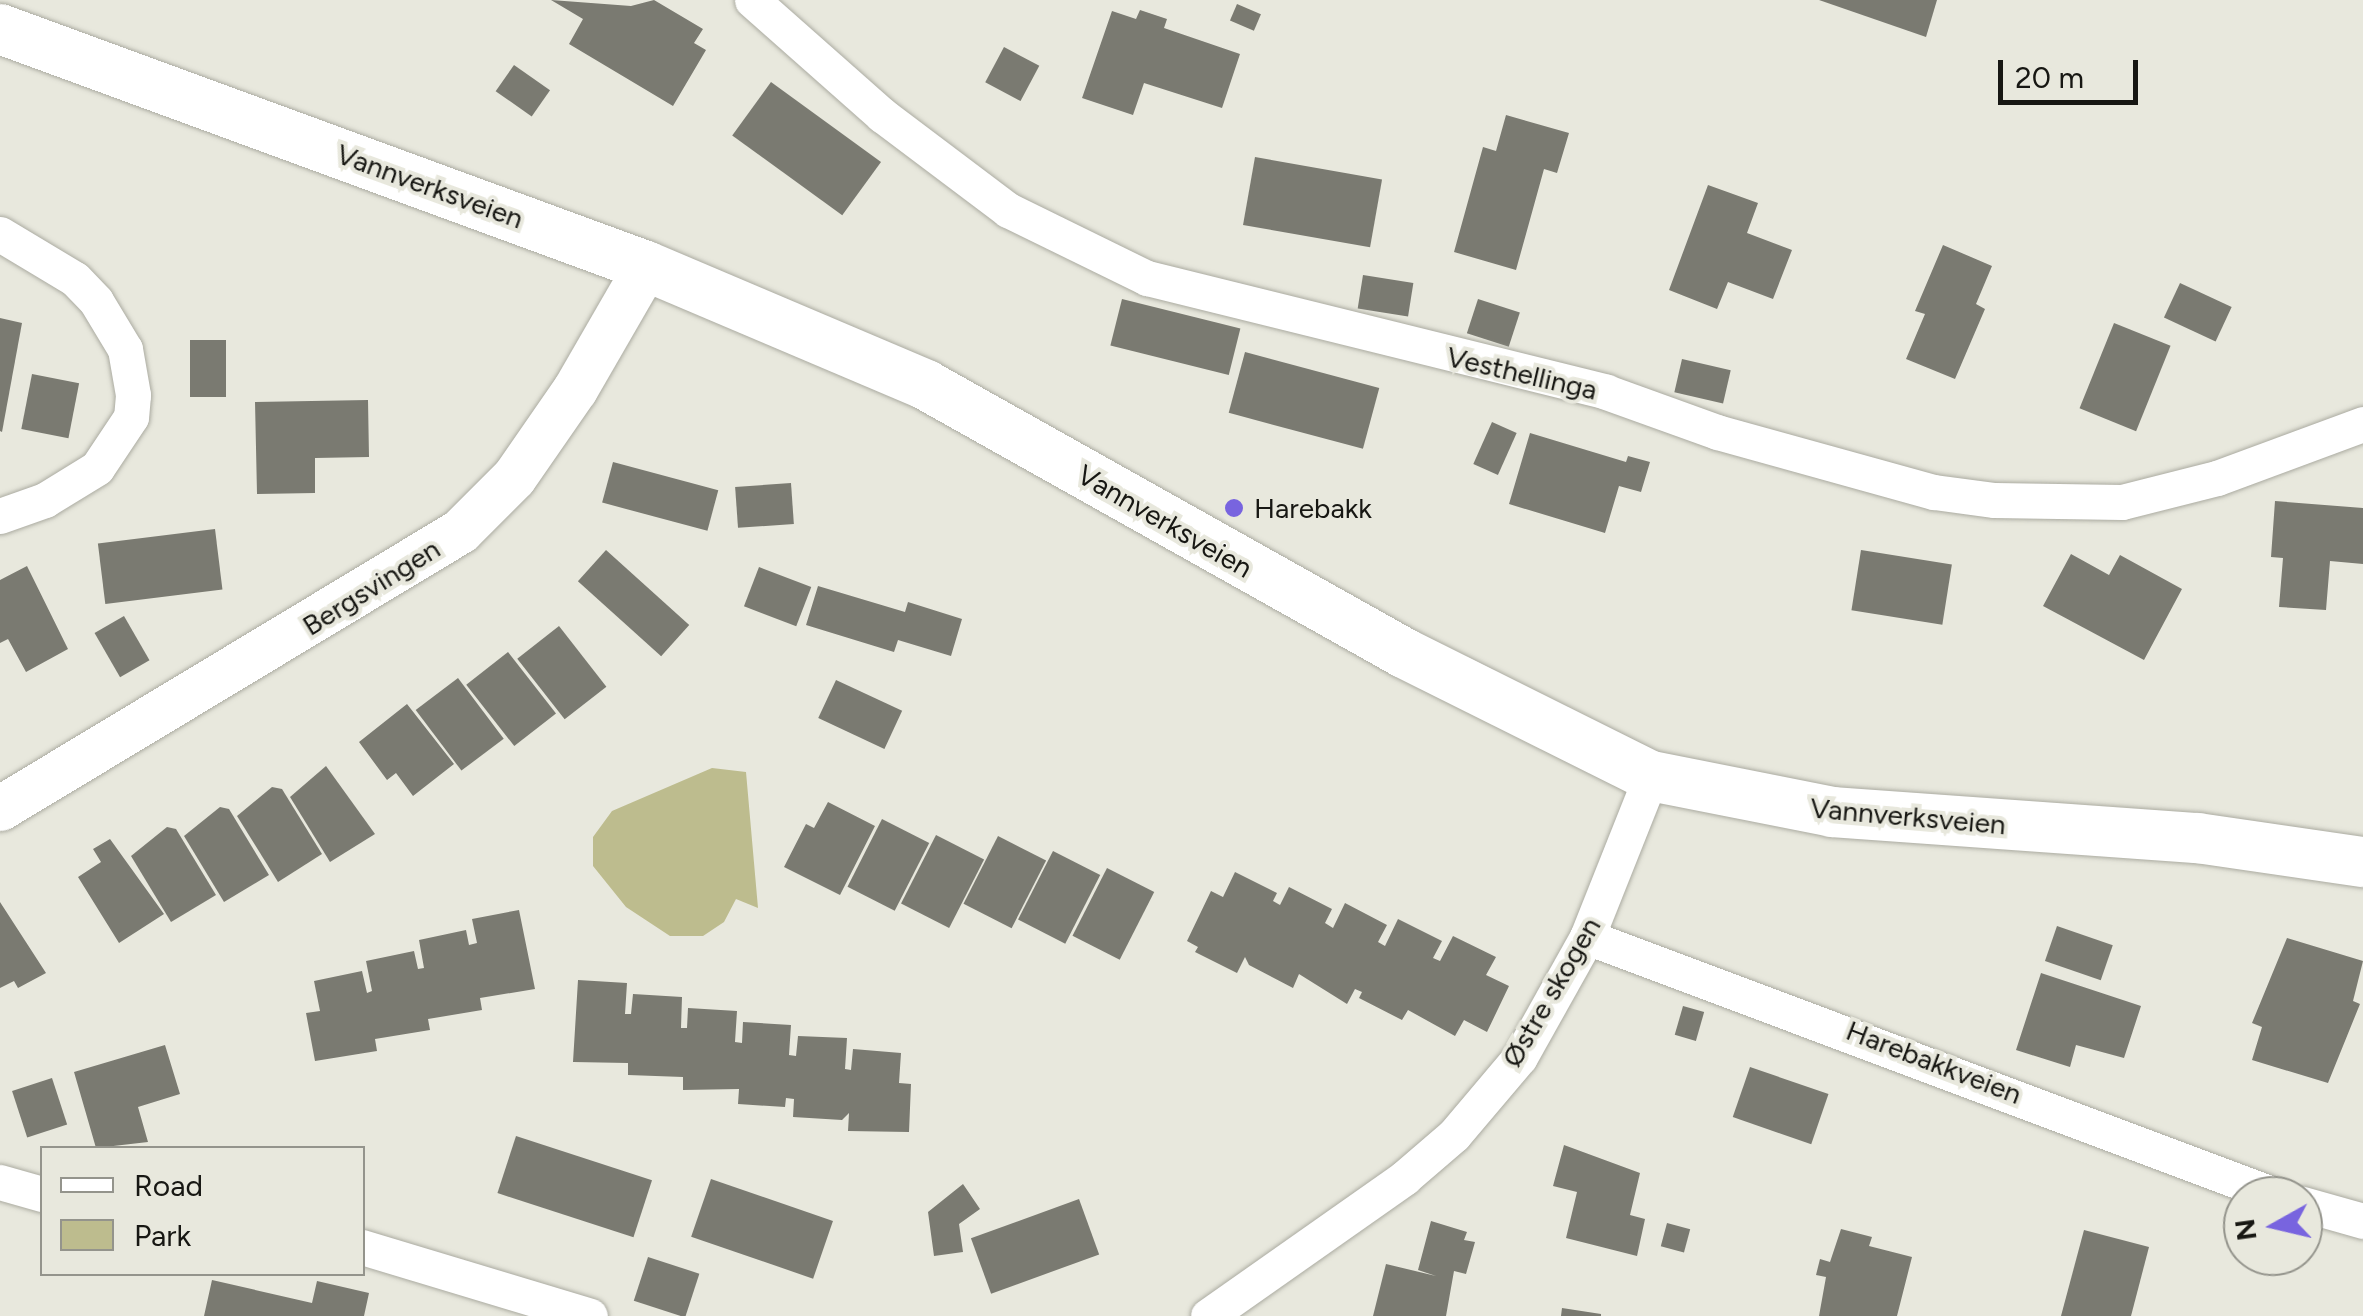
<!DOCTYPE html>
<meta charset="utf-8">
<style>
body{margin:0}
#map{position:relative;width:2363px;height:1316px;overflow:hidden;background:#e8e8dd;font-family:Figtree,sans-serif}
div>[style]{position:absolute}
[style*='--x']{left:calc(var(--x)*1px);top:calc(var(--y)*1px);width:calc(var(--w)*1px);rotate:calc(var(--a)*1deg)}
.green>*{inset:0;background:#bdbc8e}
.building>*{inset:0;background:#7a7a71;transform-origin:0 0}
.roads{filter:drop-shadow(0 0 2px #ababa1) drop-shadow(0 0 2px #ababa1)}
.minor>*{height:35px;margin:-17.5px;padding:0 17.5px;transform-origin:17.5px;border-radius:17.5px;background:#fff}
.tertiary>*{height:45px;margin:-22.5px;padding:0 22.5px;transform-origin:22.5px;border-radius:22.5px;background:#fff}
.secondary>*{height:50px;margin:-25px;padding:0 25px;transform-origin:25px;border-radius:25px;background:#fff}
.dots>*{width:28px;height:28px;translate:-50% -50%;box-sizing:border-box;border:5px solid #e8e8dd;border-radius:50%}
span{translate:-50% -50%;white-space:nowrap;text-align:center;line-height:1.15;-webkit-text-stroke:8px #e8e8dd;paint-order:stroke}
.street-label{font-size:28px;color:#171713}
.poi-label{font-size:28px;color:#171713}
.left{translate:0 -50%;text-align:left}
.legend{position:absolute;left:40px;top:1146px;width:325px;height:130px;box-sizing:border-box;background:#e8e8dd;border:2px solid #94948c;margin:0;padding:12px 18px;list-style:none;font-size:30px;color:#171713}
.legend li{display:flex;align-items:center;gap:20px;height:50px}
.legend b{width:50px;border:2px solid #94948c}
.north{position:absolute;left:2223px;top:1176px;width:100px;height:100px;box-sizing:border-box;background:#e8e8dd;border:2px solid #94948c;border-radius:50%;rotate:262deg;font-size:28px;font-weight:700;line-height:40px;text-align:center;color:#171713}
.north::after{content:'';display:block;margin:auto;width:35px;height:45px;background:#7864df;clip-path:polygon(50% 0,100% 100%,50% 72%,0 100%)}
.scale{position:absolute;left:1998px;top:60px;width:140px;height:45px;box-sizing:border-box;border:5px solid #171713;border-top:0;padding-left:12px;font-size:30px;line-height:35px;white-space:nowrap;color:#171713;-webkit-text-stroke:8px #e8e8dd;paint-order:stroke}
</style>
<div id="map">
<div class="green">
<div style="clip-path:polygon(712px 768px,746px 772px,758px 908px,736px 899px,724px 922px,703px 936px,670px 936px,626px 907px,593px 866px,593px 837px,612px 811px)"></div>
</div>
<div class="building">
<div style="clip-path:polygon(551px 0,631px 6px,654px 0,703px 29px,694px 43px,706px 50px,673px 106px,569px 44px,583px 19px)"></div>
<div style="clip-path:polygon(1819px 0,1937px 0,1926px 37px)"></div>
<div style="left:1237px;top:4px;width:26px;height:18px;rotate:23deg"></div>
<div style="clip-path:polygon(1140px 10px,1167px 19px,1164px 28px,1240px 54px,1222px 108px,1144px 83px,1133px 115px,1082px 98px,1112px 11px,1136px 19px)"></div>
<div style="left:1004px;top:47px;width:40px;height:40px;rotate:28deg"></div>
<div style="left:514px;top:65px;width:44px;height:32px;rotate:35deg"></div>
<div style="left:771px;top:82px;width:136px;height:66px;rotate:36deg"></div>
<div style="clip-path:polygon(1506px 115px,1569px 133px,1557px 173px,1544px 169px,1516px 270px,1454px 252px,1483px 147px,1496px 151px)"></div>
<div style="left:1255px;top:157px;width:129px;height:69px;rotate:10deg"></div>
<div style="clip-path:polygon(1708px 185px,1758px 203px,1747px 233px,1792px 250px,1773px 299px,1728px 282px,1717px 309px,1669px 290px)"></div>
<div style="clip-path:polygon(1943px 245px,1992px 266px,1976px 304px,1985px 309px,1955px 379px,1906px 359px,1925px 314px,1915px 311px)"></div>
<div style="left:1363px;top:275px;width:51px;height:34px;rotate:9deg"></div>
<div style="left:2180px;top:283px;width:57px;height:38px;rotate:25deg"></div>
<div style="left:1122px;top:299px;width:122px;height:48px;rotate:14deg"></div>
<div style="left:1478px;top:299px;width:44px;height:36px;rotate:18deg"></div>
<div style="clip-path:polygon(0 318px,22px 323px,2px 432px,0 431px)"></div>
<div style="left:2114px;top:323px;width:61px;height:92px;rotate:22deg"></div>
<div style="left:190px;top:340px;width:36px;height:57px"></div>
<div style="left:1245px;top:352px;width:139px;height:63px;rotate:15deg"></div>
<div style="left:1682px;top:359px;width:50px;height:34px;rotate:13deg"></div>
<div style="left:32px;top:374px;width:48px;height:56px;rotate:11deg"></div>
<div style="clip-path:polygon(368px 400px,369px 457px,315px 458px,315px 493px,257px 494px,255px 402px)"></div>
<div style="left:1492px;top:422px;width:27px;height:46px;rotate:24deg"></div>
<div style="clip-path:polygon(1530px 433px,1626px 462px,1628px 456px,1650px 462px,1641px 492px,1619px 486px,1605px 533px,1509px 504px)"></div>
<div style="left:613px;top:462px;width:109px;height:42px;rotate:15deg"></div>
<div style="left:791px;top:483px;width:41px;height:56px;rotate:86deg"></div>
<div style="clip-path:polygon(2275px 501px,2363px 508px,2363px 564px,2330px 561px,2326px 610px,2279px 607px,2283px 558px,2271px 557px)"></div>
<div style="left:215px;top:529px;width:61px;height:118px;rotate:83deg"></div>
<div style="left:606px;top:550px;width:112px;height:42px;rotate:42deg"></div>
<div style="left:1861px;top:550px;width:92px;height:61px;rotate:9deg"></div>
<div style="clip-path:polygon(2071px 554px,2109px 575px,2120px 555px,2182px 589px,2144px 660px,2043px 606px)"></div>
<div style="clip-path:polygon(27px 566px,68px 649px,26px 672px,8px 639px,0 643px,0 580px)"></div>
<div style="left:759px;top:567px;width:56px;height:42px;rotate:21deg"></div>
<div style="clip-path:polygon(818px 586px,905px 612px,908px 602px,962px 619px,951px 656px,898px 640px,894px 652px,806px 625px)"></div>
<div style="left:124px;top:616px;width:51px;height:34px;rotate:60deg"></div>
<div style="left:559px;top:626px;width:77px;height:53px;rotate:52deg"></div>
<div style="left:508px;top:652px;width:78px;height:53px;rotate:52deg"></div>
<div style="left:458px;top:678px;width:76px;height:53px;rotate:53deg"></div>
<div style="left:836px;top:680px;width:73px;height:42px;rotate:25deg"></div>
<div style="clip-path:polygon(407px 704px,454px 764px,413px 796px,396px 773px,387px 780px,359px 742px)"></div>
<div style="clip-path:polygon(326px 766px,375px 834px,330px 862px,290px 797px)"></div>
<div style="clip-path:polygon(272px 787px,282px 789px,322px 854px,278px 882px,237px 816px)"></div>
<div style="clip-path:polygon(828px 802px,875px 826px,840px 895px,784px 867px,806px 824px,814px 828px)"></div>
<div style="clip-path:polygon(220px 807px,229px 809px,269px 875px,224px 902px,184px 836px)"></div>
<div style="left:882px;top:819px;width:53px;height:76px;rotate:27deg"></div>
<div style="clip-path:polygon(167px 827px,176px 829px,216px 895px,171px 922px,131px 856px)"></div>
<div style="left:936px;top:835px;width:54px;height:77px;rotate:27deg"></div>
<div style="left:998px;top:836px;width:54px;height:76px;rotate:27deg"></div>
<div style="clip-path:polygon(110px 839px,164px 914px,119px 943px,78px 877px,101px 862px,93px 849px)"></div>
<div style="left:1053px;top:851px;width:53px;height:77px;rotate:27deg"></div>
<div style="left:1107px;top:868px;width:53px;height:76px;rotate:27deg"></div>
<div style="clip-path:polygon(1235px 872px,1277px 893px,1273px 901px,1280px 905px,1289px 887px,1332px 909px,1325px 923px,1333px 928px,1345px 903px,1387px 925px,1378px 942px,1385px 946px,1398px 919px,1442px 941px,1433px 958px,1440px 961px,1453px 936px,1496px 957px,1486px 975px,1509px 986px,1487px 1032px,1464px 1020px,1455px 1036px,1408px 1010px,1402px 1020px,1359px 998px,1362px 992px,1355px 989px,1347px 1004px,1299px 974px,1293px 988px,1249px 965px,1245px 957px,1237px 973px,1195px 952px,1198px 947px,1187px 941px,1211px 891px,1223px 897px)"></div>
<div style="clip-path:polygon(0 902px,46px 973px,18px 988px,14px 981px,0 988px)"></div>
<div style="clip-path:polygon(519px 910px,535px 989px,480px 998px,482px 1010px,428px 1019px,430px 1030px,375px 1039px,377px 1051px,315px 1061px,306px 1013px,320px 1011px,314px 981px,362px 971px,367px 993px,372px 991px,366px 961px,414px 951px,418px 969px,424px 968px,419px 940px,466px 930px,469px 945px,477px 943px,472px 919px)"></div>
<div style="left:2057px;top:926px;width:59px;height:37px;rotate:19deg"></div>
<div style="clip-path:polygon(2287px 938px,2363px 961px,2353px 1001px,2360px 1004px,2328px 1083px,2252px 1060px,2262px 1027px,2252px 1023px)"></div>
<div style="clip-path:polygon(2041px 973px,2141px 1006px,2124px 1058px,2076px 1045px,2070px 1067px,2016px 1050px)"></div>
<div style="clip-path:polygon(578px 980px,627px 983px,625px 1014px,631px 1014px,633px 994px,682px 997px,681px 1028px,687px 1028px,688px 1008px,737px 1011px,735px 1042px,742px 1043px,743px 1022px,791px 1025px,789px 1055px,796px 1056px,798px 1036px,847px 1038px,845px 1069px,851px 1070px,853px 1049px,901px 1053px,899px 1083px,911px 1084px,909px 1132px,848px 1131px,849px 1113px,842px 1120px,793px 1117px,794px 1099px,786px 1098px,785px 1107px,738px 1104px,739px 1089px,683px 1090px,683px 1077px,628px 1075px,628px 1063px,573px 1062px)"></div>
<div style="left:1683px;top:1006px;width:22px;height:30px;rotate:16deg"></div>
<div style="clip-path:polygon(165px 1045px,180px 1094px,138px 1107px,148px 1142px,96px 1148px,74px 1072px)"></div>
<div style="left:1750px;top:1067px;width:83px;height:53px;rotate:19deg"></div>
<div style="left:52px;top:1078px;width:49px;height:42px;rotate:72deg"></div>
<div style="left:516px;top:1136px;width:143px;height:60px;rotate:18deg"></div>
<div style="clip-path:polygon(1564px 1145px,1640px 1173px,1630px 1215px,1645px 1219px,1637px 1256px,1566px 1238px,1577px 1192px,1553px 1186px)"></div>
<div style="left:711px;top:1179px;width:129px;height:61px;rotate:19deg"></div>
<div style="clip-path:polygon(963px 1184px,980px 1209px,959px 1224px,963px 1252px,934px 1256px,928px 1212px)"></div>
<div style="left:1079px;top:1199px;width:59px;height:115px;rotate:70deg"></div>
<div style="clip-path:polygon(1431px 1221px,1467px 1232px,1464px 1240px,1475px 1242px,1466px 1274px,1454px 1271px,1446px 1316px,1373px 1316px,1386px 1264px,1436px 1276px,1418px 1270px)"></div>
<div style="left:1667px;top:1223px;width:24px;height:24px;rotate:15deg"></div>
<div style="clip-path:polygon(1841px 1229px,1872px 1237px,1869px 1246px,1912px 1257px,1897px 1316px,1819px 1316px,1826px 1277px,1816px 1275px,1820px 1259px,1830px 1262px)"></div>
<div style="clip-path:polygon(2084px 1230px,2149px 1247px,2131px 1316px,2061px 1316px)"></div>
<div style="left:648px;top:1257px;width:54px;height:46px;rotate:18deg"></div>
<div style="clip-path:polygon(212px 1280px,312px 1303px,317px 1281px,369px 1293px,364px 1316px,204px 1316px)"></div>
<div style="clip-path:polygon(1562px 1308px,1601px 1314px,1601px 1316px,1561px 1316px)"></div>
</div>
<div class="roads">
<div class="minor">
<div style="--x:752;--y:0;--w:174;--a:41.5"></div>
<div style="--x:882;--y:115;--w:158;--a:37"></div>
<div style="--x:1008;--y:210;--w:155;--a:26.1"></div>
<div style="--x:1147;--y:278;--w:473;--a:13.9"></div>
<div style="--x:1606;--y:392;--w:118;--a:19.8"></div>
<div style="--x:1717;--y:432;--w:225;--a:15.5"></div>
<div style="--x:1934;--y:492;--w:61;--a:7.6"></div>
<div style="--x:1994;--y:500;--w:128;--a:0.9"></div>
<div style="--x:2122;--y:502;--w:98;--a:-14.2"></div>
<div style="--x:2217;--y:478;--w:156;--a:-20.3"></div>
<div style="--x:0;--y:234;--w:87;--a:31"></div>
<div style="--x:75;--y:279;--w:30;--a:46"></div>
<div style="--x:96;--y:301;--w:56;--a:58.9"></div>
<div style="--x:125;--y:349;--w:47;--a:80.1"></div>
<div style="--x:133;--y:395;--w:22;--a:95"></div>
<div style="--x:131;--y:417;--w:61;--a:123.7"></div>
<div style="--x:97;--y:468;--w:61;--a:148.4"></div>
<div style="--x:45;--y:500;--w:48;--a:160.4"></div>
<div style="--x:1587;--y:937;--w:737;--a:20.57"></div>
<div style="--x:0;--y:1182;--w:44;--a:15.9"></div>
<div style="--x:2303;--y:1204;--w:62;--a:15.8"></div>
<div style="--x:362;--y:1247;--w:238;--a:16.8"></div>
<div style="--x:1208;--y:1316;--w:240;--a:-35.1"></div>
<div style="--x:1404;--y:1178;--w:66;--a:-40.7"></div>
<div style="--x:1454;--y:1135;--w:102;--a:-49.8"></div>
<div style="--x:1520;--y:1057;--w:137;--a:-60.8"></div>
<div style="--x:1587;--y:937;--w:173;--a:-68.3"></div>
</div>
<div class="tertiary">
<div style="--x:0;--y:808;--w:537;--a:-31.06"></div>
<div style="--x:460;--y:531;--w:76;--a:-45"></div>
<div style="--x:514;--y:477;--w:107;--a:-55.3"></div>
<div style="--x:575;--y:389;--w:142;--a:-60"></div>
</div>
<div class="secondary">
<div style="--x:0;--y:29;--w:688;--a:20.15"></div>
<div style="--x:646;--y:266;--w:304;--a:23"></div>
<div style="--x:926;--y:385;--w:548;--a:29.28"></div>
<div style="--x:1404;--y:653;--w:276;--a:26.5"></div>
<div style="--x:1651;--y:776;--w:185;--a:11.2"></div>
<div style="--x:1832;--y:812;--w:367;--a:4.1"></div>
<div style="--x:2198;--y:838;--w:167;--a:8.3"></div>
</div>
</div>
<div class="dots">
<div style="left:1234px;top:508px;background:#7864df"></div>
</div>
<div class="street-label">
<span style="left:430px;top:186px;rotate:20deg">Vannverksveien</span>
<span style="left:1522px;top:373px;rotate:13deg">Vesthellinga</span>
<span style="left:1165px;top:521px;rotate:30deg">Vannverksveien</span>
<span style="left:371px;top:587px;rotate:-32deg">Bergsvingen</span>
<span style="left:1908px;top:816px;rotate:5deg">Vannverksveien</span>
<span style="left:1551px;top:992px;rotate:-60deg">Østre skogen</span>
<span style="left:1934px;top:1062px;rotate:21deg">Harebakkveien</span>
</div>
<div class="poi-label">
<span class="left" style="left:1254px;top:508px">Harebakk</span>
</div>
<ul class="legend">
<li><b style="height:12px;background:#fff"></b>Road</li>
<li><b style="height:28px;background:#bdbc8e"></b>Park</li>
</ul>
<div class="north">N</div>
<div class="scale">20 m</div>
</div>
